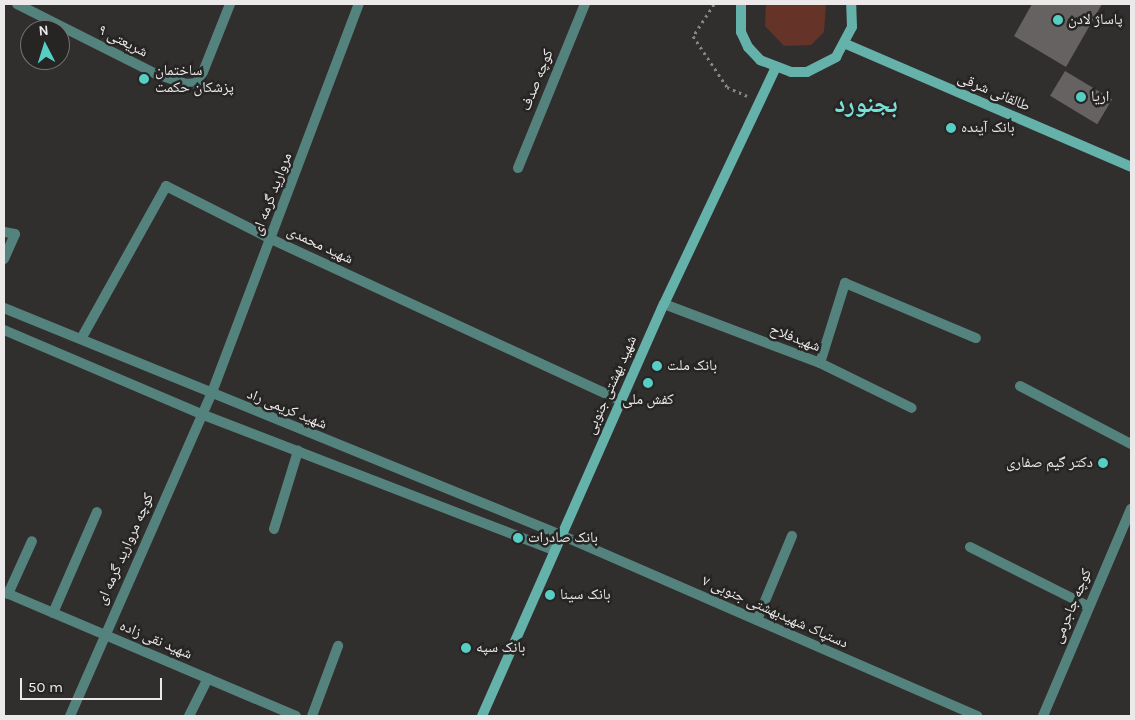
<!DOCTYPE html>
<meta charset="utf-8">
<style>
body{margin:0}
#map{position:relative;width:1135px;height:720px;overflow:hidden;background:#312e2e;font-family:Karla,"Noto Naskh Arabic",sans-serif}
div>[style]{position:absolute}
[style*='--x']{left:calc(var(--x)*1px);top:calc(var(--y)*1px);width:calc(var(--w)*1px);rotate:calc(var(--a)*1deg)}
.green>*{inset:0;background:#653327}
.building>*{inset:0;background:#656261;transform-origin:0 0}
.path>*{height:3px;margin-top:-1.5px;transform-origin:0;background:repeating-linear-gradient(90deg,#888585 0 2.5px,transparent 0 6.5px)}
.service>*{height:10px;margin:-5px;padding:0 5px;transform-origin:5px;border-radius:5px;background:#54837e}
.minor>*{height:10px;margin:-5px;padding:0 5px;transform-origin:5px;border-radius:5px;background:#54837e}
.tertiary>*{height:10px;margin:-5px;padding:0 5px;transform-origin:5px;border-radius:5px;background:#54837e}
.secondary>*{height:10px;margin:-5px;padding:0 5px;transform-origin:5px;border-radius:5px;background:#64b2aa}
.dots>*{width:14px;height:14px;translate:-50% -50%;box-sizing:border-box;border:2px solid #272524;border-radius:50%}
span{translate:-50% -50%;white-space:nowrap;text-align:center;line-height:1.15;-webkit-text-stroke:5px #272524;paint-order:stroke}
.poi-label{font-size:15px;color:#ebe9e9}
.left{translate:0 -50%;text-align:left}
.right{translate:-100% -50%;text-align:right}
.street-label{font-size:15px;color:#ebe9e9}
.town-label{font-size:25px;color:#77e1d7;font-weight:700}
.frame{position:absolute;inset:0;border:5px solid #ebe9e9;pointer-events:none}
.north{position:absolute;left:20px;top:20px;width:50px;height:50px;box-sizing:border-box;background:#272524;border:1px solid #757373;border-radius:50%;rotate:355deg;font-size:14px;font-weight:700;line-height:20px;text-align:center;color:#ebe9e9}
.north::after{content:'';display:block;margin:auto;width:18px;height:22px;background:#56cec3;clip-path:polygon(50% 0,100% 100%,50% 72%,0 100%)}
.scale{position:absolute;left:20px;top:678px;width:142px;height:22px;box-sizing:border-box;border:2px solid #ebe9e9;border-top:0;padding-left:6px;font-size:15px;line-height:18px;white-space:nowrap;color:#ebe9e9;-webkit-text-stroke:4px #272524;paint-order:stroke}
</style>
<div id="map">
<div class="green">
<div style="clip-path:polygon(766px 4px,826px 4px,824px 32px,811px 45px,784px 46px,765px 26px)"></div>
</div>
<div class="building">
<div style="clip-path:polygon(1032px 4px,1102px 4px,1066px 67px,1014px 36px)"></div>
<div style="left:1065px;top:71px;width:55px;height:29px;rotate:31deg"></div>
</div>
<div class="path">
<div style="--x:714;--y:4;--w:38;--a:123"></div>
<div style="--x:693;--y:36;--w:61;--a:56.3"></div>
<div style="--x:727;--y:87;--w:22;--a:24"></div>
</div>
<div class="service">
<div style="--x:4;--y:259;--w:27;--a:-66"></div>
<div style="--x:15;--y:234;--w:10;--a:-169"></div>
<div style="--x:81;--y:339;--w:175;--a:-60.9"></div>
<div style="--x:166;--y:186;--w:118;--a:26.8"></div>
</div>
<div class="minor">
<div style="--x:17;--y:4;--w:156;--a:26.7"></div>
<div style="--x:156;--y:74;--w:32;--a:18"></div>
<div style="--x:186;--y:84;--w:10;--a:-6"></div>
<div style="--x:196;--y:83;--w:13;--a:-58"></div>
<div style="--x:203;--y:72;--w:73;--a:-68.3"></div>
<div style="--x:518;--y:168;--w:177;--a:-67.8"></div>
<div style="--x:271;--y:239;--w:386;--a:24.8"></div>
<div style="--x:664;--y:304;--w:167;--a:20.7"></div>
<div style="--x:820;--y:363;--w:102;--a:26.1"></div>
<div style="--x:820;--y:363;--w:84;--a:-72.6"></div>
<div style="--x:845;--y:283;--w:142;--a:22.8"></div>
<div style="--x:1020;--y:386;--w:125;--a:27.6"></div>
<div style="--x:274;--y:529;--w:82;--a:-72.9"></div>
<div style="--x:561;--y:535;--w:454;--a:23.5"></div>
<div style="--x:970;--y:547;--w:132;--a:26.6"></div>
<div style="--x:4;--y:592;--w:317;--a:23"></div>
<div style="--x:8;--y:594;--w:58;--a:-65.6"></div>
<div style="--x:53;--y:613;--w:110;--a:-66.5"></div>
<div style="--x:757;--y:620;--w:91;--a:-67.4"></div>
<div style="--x:70;--y:716;--w:351;--a:-66.3"></div>
<div style="--x:211;--y:395;--w:418;--a:-69.3"></div>
<div style="--x:189;--y:716;--w:42;--a:-63.4"></div>
<div style="--x:312;--y:716;--w:75;--a:-69.6"></div>
<div style="--x:1043;--y:716;--w:225;--a:-67"></div>
</div>
<div class="tertiary">
<div style="--x:4;--y:308;--w:601;--a:22.17"></div>
<div style="--x:4;--y:330;--w:214;--a:23.1"></div>
<div style="--x:201;--y:414;--w:378;--a:21.1"></div>
</div>
<div class="secondary">
<div style="--x:741;--y:4;--w:28;--a:90"></div>
<div style="--x:741;--y:32;--w:17;--a:65"></div>
<div style="--x:748;--y:47;--w:18;--a:47"></div>
<div style="--x:760;--y:60;--w:33;--a:21"></div>
<div style="--x:791;--y:72;--w:16;--a:0"></div>
<div style="--x:807;--y:72;--w:33;--a:-27"></div>
<div style="--x:836;--y:57;--w:34;--a:-62"></div>
<div style="--x:852;--y:27;--w:23;--a:-92"></div>
<div style="--x:846;--y:44;--w:310;--a:23.3"></div>
<div style="--x:482;--y:716;--w:450;--a:-66.2"></div>
<div style="--x:664;--y:304;--w:260;--a:-64.7"></div>
</div>
<div class="dots">
<div style="left:1058px;top:20px;background:#56cec3"></div>
<div style="left:144px;top:79px;background:#56cec3"></div>
<div style="left:1081px;top:97px;background:#56cec3"></div>
<div style="left:951px;top:128px;background:#56cec3"></div>
<div style="left:657px;top:366px;background:#56cec3"></div>
<div style="left:648px;top:383px;background:#56cec3"></div>
<div style="left:1103px;top:463px;background:#56cec3"></div>
<div style="left:518px;top:538px;background:#56cec3"></div>
<div style="left:550px;top:595px;background:#56cec3"></div>
<div style="left:466px;top:648px;background:#56cec3"></div>
</div>
<div class="poi-label">
<span class="left" style="left:1068px;top:20px">پاساژ لادن</span>
<span class="left" style="left:155px;top:79px">ساختمان<br>پزشکان حکمت</span>
<span class="left" style="left:1091px;top:97px">اریا</span>
<span class="left" style="left:961px;top:128px">بانک آینده</span>
<span class="left" style="left:667px;top:366px">بانک ملت</span>
<span style="left:648px;top:400px">کفش ملی</span>
<span class="right" style="left:1093px;top:463px">دکتر گیم صفاری</span>
<span class="left" style="left:528px;top:538px">بانک صادرات</span>
<span class="left" style="left:560px;top:595px">بانک سینا</span>
<span class="left" style="left:476px;top:648px">بانک سپه</span>
</div>
<div class="street-label">
<span style="left:123px;top:41px;rotate:27deg">شریعتی ۹</span>
<span style="left:537px;top:80px;rotate:-68deg">کوچه صدف</span>
<span style="left:994px;top:92px;rotate:23deg">طالقانی شرقی</span>
<span style="left:272px;top:194px;rotate:-69deg">مروارید گرمه ای</span>
<span style="left:320px;top:245px;rotate:25deg">شهید محمدی</span>
<span style="left:795px;top:338px;rotate:21deg">شهیدفلاح</span>
<span style="left:611px;top:385px;rotate:-66deg">شهید بهشتی جنوبی</span>
<span style="left:287px;top:409px;rotate:22deg">شهید کریمی راد</span>
<span style="left:125px;top:549px;rotate:-66deg">کوچه مروارید گرمه ای</span>
<span style="left:1072px;top:606px;rotate:-67deg">کوچه جاجرمی</span>
<span style="left:775px;top:612px;rotate:24deg">دستپاک شهیدبهشتی جنوبی ۷</span>
<span style="left:156px;top:640px;rotate:23deg">شهید نقی زاده</span>
</div>
<div class="town-label">
<span style="left:866px;top:104px">بجنورد</span>
</div>
<div class="frame"></div>
<div class="north">N</div>
<div class="scale">50 m</div>
</div>
